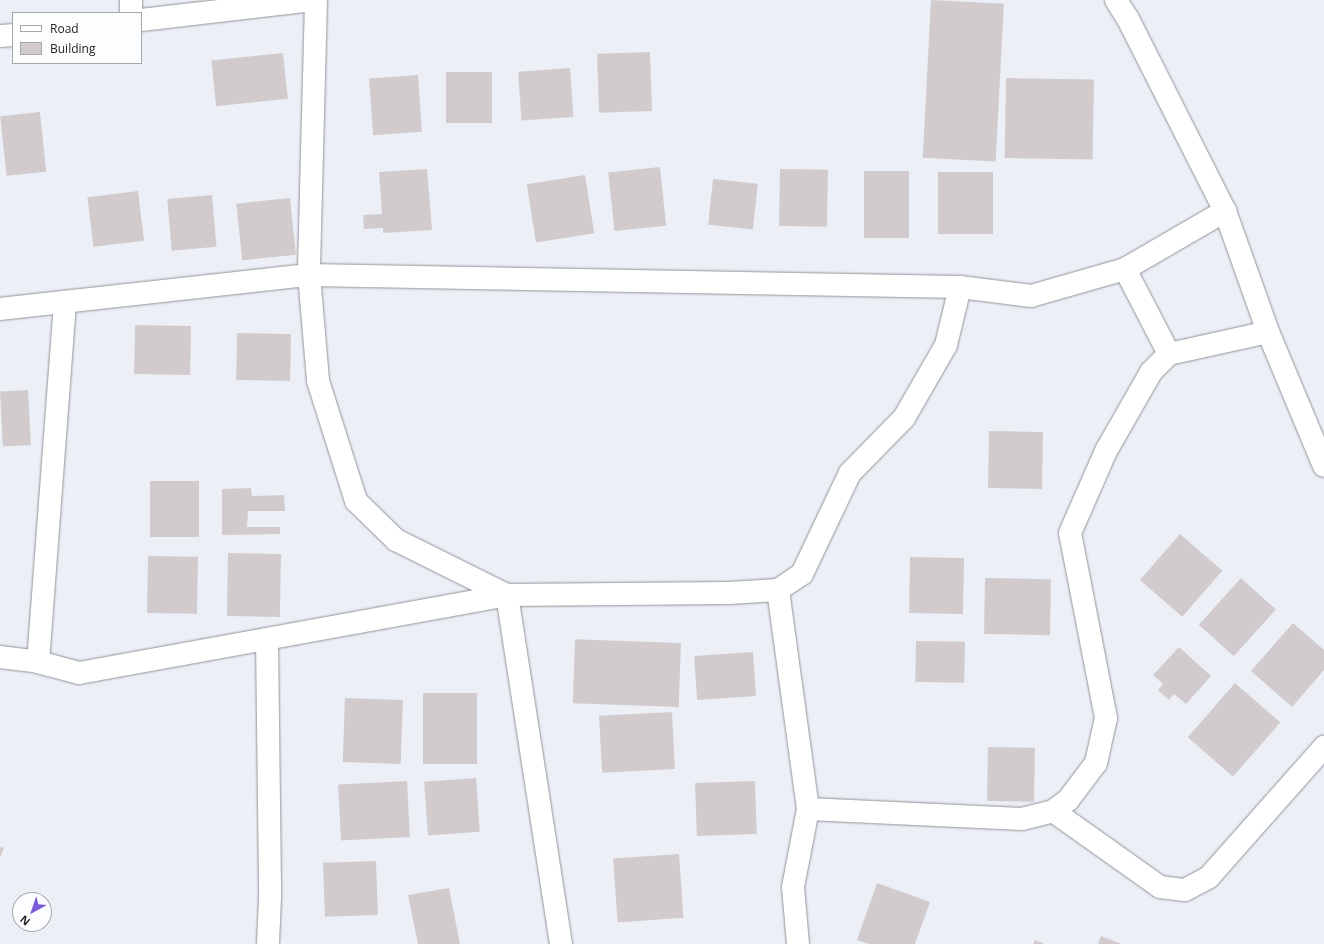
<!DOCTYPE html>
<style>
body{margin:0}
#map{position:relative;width:1324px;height:944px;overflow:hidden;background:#ecf0f6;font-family:"Open Sans",sans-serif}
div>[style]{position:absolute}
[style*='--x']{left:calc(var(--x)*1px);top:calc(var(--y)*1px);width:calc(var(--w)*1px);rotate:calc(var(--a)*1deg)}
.building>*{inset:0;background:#d1cbce;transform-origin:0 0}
.roads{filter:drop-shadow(0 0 1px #909499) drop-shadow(0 0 1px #909499)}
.minor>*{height:22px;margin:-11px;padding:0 11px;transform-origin:11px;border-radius:11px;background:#fff}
span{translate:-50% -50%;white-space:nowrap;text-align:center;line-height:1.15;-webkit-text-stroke:3.5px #fcfdfe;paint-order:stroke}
.legend{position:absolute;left:12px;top:12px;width:130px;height:52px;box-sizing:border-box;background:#fcfdfe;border:1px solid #a5a7a8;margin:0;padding:5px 7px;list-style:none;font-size:12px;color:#232527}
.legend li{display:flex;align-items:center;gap:8px;height:20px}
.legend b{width:20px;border:1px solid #a5a7a8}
.north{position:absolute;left:12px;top:892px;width:40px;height:40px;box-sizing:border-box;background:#fcfdfe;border:1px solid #a5a7a8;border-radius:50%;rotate:220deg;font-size:11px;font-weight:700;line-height:16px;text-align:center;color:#232527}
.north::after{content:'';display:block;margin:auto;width:14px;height:18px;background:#7b5cd7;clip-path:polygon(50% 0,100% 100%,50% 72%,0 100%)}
</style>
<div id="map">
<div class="building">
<div style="left:931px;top:0;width:73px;height:158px;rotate:3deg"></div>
<div style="left:650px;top:52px;width:59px;height:53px;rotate:88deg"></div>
<div style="left:283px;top:53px;width:46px;height:72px;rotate:84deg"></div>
<div style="left:570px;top:68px;width:49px;height:52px;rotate:86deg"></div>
<div style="left:446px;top:72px;width:46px;height:51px"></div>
<div style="left:418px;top:75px;width:57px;height:49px;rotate:86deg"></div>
<div style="left:1006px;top:78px;width:88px;height:80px;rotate:1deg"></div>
<div style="left:40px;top:112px;width:60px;height:40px;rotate:84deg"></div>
<div style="left:660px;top:167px;width:59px;height:52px;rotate:84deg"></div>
<div style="clip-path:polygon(427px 169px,432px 230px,383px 233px,383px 228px,364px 229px,363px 215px,382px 214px,379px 172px)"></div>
<div style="left:780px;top:169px;width:48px;height:57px;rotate:1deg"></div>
<div style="left:864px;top:171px;width:45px;height:67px"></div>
<div style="left:938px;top:172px;width:55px;height:62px"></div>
<div style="left:585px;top:175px;width:59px;height:59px;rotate:81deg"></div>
<div style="left:713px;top:179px;width:45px;height:46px;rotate:6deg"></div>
<div style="left:138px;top:191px;width:50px;height:51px;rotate:83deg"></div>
<div style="left:212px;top:195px;width:52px;height:45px;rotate:85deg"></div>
<div style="left:290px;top:198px;width:57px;height:54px;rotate:84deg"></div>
<div style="left:135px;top:325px;width:56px;height:49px;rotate:1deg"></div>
<div style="left:237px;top:333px;width:54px;height:47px;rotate:1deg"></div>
<div style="left:28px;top:390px;width:55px;height:28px;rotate:87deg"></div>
<div style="left:989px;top:431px;width:54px;height:57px;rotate:1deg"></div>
<div style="left:150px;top:481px;width:49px;height:56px"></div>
<div style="clip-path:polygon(251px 488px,252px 496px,284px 495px,285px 511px,248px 511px,247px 527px,280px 527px,280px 534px,222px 535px,222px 489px)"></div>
<div style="left:1180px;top:534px;width:56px;height:61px;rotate:41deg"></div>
<div style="left:228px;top:553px;width:53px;height:63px;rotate:1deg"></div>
<div style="left:148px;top:556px;width:50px;height:57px;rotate:1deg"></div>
<div style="left:910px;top:557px;width:54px;height:56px;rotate:1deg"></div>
<div style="left:985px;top:578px;width:66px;height:56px;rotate:1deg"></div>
<div style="left:1241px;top:578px;width:47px;height:63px;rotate:42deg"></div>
<div style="clip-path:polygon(1293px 623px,1324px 650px,1324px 670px,1292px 707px,1251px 671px)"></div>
<div style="left:916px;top:641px;width:49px;height:41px;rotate:1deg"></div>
<div style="left:681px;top:643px;width:64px;height:106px;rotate:92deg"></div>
<div style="clip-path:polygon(1179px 647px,1211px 676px,1186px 704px,1174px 694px,1169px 700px,1158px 690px,1163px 684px,1153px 675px)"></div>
<div style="left:753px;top:652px;width:44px;height:59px;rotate:86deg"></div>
<div style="left:1235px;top:683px;width:60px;height:72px;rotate:41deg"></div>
<div style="left:423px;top:693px;width:54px;height:71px"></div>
<div style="left:345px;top:698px;width:58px;height:64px;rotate:2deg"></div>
<div style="left:672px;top:712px;width:57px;height:73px;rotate:87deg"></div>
<div style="left:988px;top:747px;width:47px;height:54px;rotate:1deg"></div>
<div style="left:476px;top:778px;width:54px;height:52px;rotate:86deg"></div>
<div style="left:407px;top:781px;width:56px;height:69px;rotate:87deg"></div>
<div style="left:755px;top:781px;width:53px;height:60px;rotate:88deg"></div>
<div style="clip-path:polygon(0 847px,4px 848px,0 858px)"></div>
<div style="left:679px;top:854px;width:64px;height:66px;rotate:86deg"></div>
<div style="left:376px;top:861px;width:54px;height:53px;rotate:88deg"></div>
<div style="clip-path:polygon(877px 883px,930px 902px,915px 944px,869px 944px,857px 940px)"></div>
<div style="clip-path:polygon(449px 888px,460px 944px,418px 944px,408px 895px)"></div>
<div style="clip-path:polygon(1101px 936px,1122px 944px,1098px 944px)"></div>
<div style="clip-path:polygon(1035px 940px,1045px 944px,1033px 944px)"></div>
</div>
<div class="roads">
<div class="minor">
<div style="--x:316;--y:0;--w:275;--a:91.5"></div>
<div style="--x:309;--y:275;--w:106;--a:85.1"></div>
<div style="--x:318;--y:381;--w:126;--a:72.4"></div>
<div style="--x:356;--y:501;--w:56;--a:44.3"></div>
<div style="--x:396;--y:540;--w:124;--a:26.4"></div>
<div style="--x:507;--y:595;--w:353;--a:81.2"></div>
<div style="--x:1116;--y:0;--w:22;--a:58"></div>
<div style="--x:1128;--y:19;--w:215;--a:63.2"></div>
<div style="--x:1225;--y:211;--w:128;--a:70.4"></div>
<div style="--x:1268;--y:332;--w:145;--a:67.3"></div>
<div style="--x:131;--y:13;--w:13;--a:-90"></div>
<div style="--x:141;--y:20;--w:173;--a:-6.6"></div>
<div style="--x:0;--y:36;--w:13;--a:-4"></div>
<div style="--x:1125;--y:269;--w:96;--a:62.6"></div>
<div style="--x:0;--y:309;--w:311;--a:-6.3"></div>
<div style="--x:309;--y:275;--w:651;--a:1.06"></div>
<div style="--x:960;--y:287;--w:72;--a:7.2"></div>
<div style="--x:1031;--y:296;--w:98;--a:-16"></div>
<div style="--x:1125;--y:269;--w:116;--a:-30.1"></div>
<div style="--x:778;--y:590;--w:221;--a:82.2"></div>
<div style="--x:267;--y:639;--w:259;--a:89.3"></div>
<div style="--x:270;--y:898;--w:46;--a:92.5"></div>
<div style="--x:0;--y:657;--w:38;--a:7"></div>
<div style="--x:38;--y:662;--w:42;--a:15"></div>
<div style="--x:79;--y:673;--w:435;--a:-10.3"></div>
<div style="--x:507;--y:595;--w:222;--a:-0.5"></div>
<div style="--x:729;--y:593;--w:49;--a:-3.5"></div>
<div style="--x:778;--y:590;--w:29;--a:-34"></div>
<div style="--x:802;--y:574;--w:112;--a:-64.6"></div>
<div style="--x:850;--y:473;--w:77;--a:-45.5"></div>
<div style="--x:904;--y:418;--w:84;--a:-60.1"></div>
<div style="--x:946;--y:345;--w:60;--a:-76.4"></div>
<div style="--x:38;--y:662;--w:361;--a:-85.7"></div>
<div style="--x:1053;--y:811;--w:131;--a:35.4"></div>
<div style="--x:1160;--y:887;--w:25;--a:7"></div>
<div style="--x:1185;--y:890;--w:27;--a:-28"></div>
<div style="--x:1209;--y:877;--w:174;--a:-48.5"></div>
<div style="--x:798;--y:944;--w:57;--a:-95"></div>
<div style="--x:793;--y:887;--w:79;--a:-79.1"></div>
<div style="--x:808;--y:809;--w:214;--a:2.7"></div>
<div style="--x:1022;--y:819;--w:32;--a:-14"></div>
<div style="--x:1053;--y:811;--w:19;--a:-36"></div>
<div style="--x:1068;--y:800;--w:46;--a:-52.9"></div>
<div style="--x:1096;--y:763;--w:46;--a:-77.5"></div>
<div style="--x:1106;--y:718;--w:188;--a:-101"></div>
<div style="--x:1070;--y:533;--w:90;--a:-66.3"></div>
<div style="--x:1106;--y:451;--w:91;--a:-60.3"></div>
<div style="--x:1151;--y:372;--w:25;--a:-45"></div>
<div style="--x:1169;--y:354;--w:101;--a:-12.5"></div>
</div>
</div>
<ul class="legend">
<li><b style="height:5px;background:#fff"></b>Road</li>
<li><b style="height:11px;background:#d1cbce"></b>Building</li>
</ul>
<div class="north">N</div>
</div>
